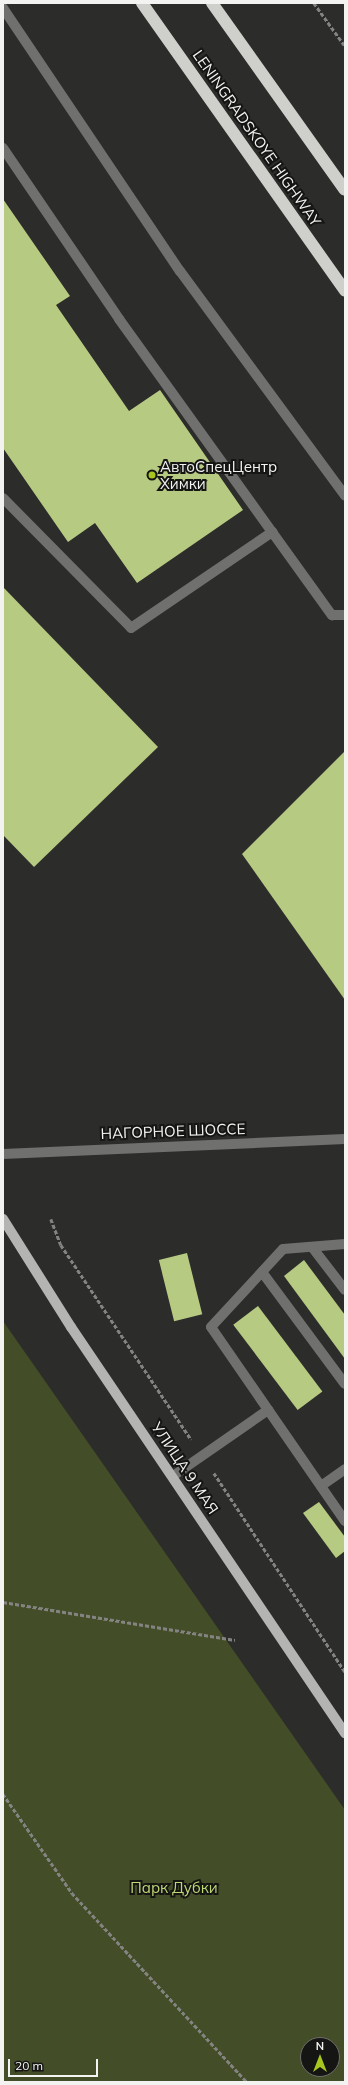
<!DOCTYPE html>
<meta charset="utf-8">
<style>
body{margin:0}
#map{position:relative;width:348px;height:2085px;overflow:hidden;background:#2c2d2a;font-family:Mulish,sans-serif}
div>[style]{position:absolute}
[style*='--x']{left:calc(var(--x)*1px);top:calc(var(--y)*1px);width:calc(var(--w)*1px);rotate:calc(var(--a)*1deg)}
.green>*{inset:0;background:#434d27}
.building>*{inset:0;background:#b7ca82;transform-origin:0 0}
.path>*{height:2.5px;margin-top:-1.25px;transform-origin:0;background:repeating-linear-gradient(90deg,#838482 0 4px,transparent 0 6px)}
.minor>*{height:10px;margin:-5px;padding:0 5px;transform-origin:5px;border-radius:5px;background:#70716f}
.major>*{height:10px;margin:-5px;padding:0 5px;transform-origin:5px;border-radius:5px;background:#b4b5b2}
.highway>*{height:12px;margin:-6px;padding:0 6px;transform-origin:6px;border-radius:6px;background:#cfd0cc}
.dots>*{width:11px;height:11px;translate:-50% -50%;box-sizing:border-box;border:2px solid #151514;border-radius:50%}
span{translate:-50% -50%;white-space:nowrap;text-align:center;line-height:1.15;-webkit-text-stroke:4px #151514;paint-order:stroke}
.street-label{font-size:15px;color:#f3f4f2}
.poi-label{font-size:15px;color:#f3f4f2}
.left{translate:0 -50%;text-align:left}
.park-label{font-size:15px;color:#bed775}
.frame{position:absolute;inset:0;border:4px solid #f3f4f2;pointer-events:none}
.north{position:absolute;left:300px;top:2037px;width:40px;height:40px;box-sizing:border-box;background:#151514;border:1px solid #6e6e6d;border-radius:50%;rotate:0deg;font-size:11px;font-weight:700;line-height:16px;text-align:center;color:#f3f4f2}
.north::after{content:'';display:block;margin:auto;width:14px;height:18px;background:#a7c71e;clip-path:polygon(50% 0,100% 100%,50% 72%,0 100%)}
.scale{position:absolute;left:8px;top:2059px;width:90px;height:18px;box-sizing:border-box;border:2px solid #f3f4f2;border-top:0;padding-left:5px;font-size:12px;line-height:14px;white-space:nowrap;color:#f3f4f2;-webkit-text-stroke:3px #151514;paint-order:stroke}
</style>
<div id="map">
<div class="green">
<div style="clip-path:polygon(evenodd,3px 1321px,345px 1810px,345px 2082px,3px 2082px,3px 1321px,308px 2045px,332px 2045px,332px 2069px,308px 2069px,308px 2045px)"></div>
</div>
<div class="building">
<div style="clip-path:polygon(3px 199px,70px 296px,56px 305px,129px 411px,160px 390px,243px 510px,137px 583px,95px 523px,68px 542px,3px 448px)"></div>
<div style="clip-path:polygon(3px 587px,158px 747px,34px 867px,3px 835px)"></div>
<div style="clip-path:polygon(345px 751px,345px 1000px,242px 854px)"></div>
<div style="left:187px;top:1253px;width:63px;height:29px;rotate:76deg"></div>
<div style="clip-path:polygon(304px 1260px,345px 1315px,345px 1359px,284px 1276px)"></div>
<div style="left:258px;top:1306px;width:107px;height:31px;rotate:53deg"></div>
<div style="clip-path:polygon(319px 1502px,345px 1537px,345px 1551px,336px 1558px,303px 1513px)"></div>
</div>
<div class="path">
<div style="--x:314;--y:3;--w:53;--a:54.2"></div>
<div style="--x:51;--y:1219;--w:28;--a:69"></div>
<div style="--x:61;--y:1245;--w:234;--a:56.2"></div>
<div style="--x:214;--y:1473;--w:238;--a:56.6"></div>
<div style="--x:3;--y:1602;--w:235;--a:9.3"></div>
<div style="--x:3;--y:1794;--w:121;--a:55.1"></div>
<div style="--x:72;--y:1893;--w:258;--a:47.2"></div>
</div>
<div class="minor">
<div style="--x:3;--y:8;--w:317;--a:56.1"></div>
<div style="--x:180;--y:271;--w:279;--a:53.7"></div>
<div style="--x:3;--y:148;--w:207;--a:55.8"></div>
<div style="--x:119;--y:319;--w:365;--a:54.3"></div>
<div style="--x:332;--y:615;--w:13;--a:0"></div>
<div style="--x:3;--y:498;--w:182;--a:45.4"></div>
<div style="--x:131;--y:628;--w:171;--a:-34.2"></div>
<div style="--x:3;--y:1154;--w:342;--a:-2.5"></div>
<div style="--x:345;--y:1244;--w:62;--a:175.4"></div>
<div style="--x:283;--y:1249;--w:106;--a:132.7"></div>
<div style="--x:211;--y:1327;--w:236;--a:55.4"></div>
<div style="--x:312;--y:1247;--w:54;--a:52.5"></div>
<div style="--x:262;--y:1272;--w:139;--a:53.5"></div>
<div style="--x:173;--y:1476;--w:116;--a:-34.8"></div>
<div style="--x:321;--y:1486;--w:29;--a:-35"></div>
</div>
<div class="major">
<div style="--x:3;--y:1219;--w:128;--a:57.8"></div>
<div style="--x:71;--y:1327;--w:490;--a:56"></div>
</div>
<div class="highway">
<div style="--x:142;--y:3;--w:352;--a:54.8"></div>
<div style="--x:212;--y:3;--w:229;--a:54.6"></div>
</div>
<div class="dots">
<div style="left:152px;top:475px;background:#a7c71e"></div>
</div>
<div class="street-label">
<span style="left:257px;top:138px;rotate:55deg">LENINGRADSKOYE HIGHWAY</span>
<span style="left:173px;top:1131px;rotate:-2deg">НАГОРНОЕ ШОССЕ</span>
<span style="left:185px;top:1468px;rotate:56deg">УЛИЦА 9 МАЯ</span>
</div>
<div class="poi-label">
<span class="left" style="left:160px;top:475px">АвтоСпецЦентр<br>Химки</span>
</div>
<div class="park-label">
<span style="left:174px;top:1888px">Парк Дубки</span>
</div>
<div class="frame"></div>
<div class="north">N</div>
<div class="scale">20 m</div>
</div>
